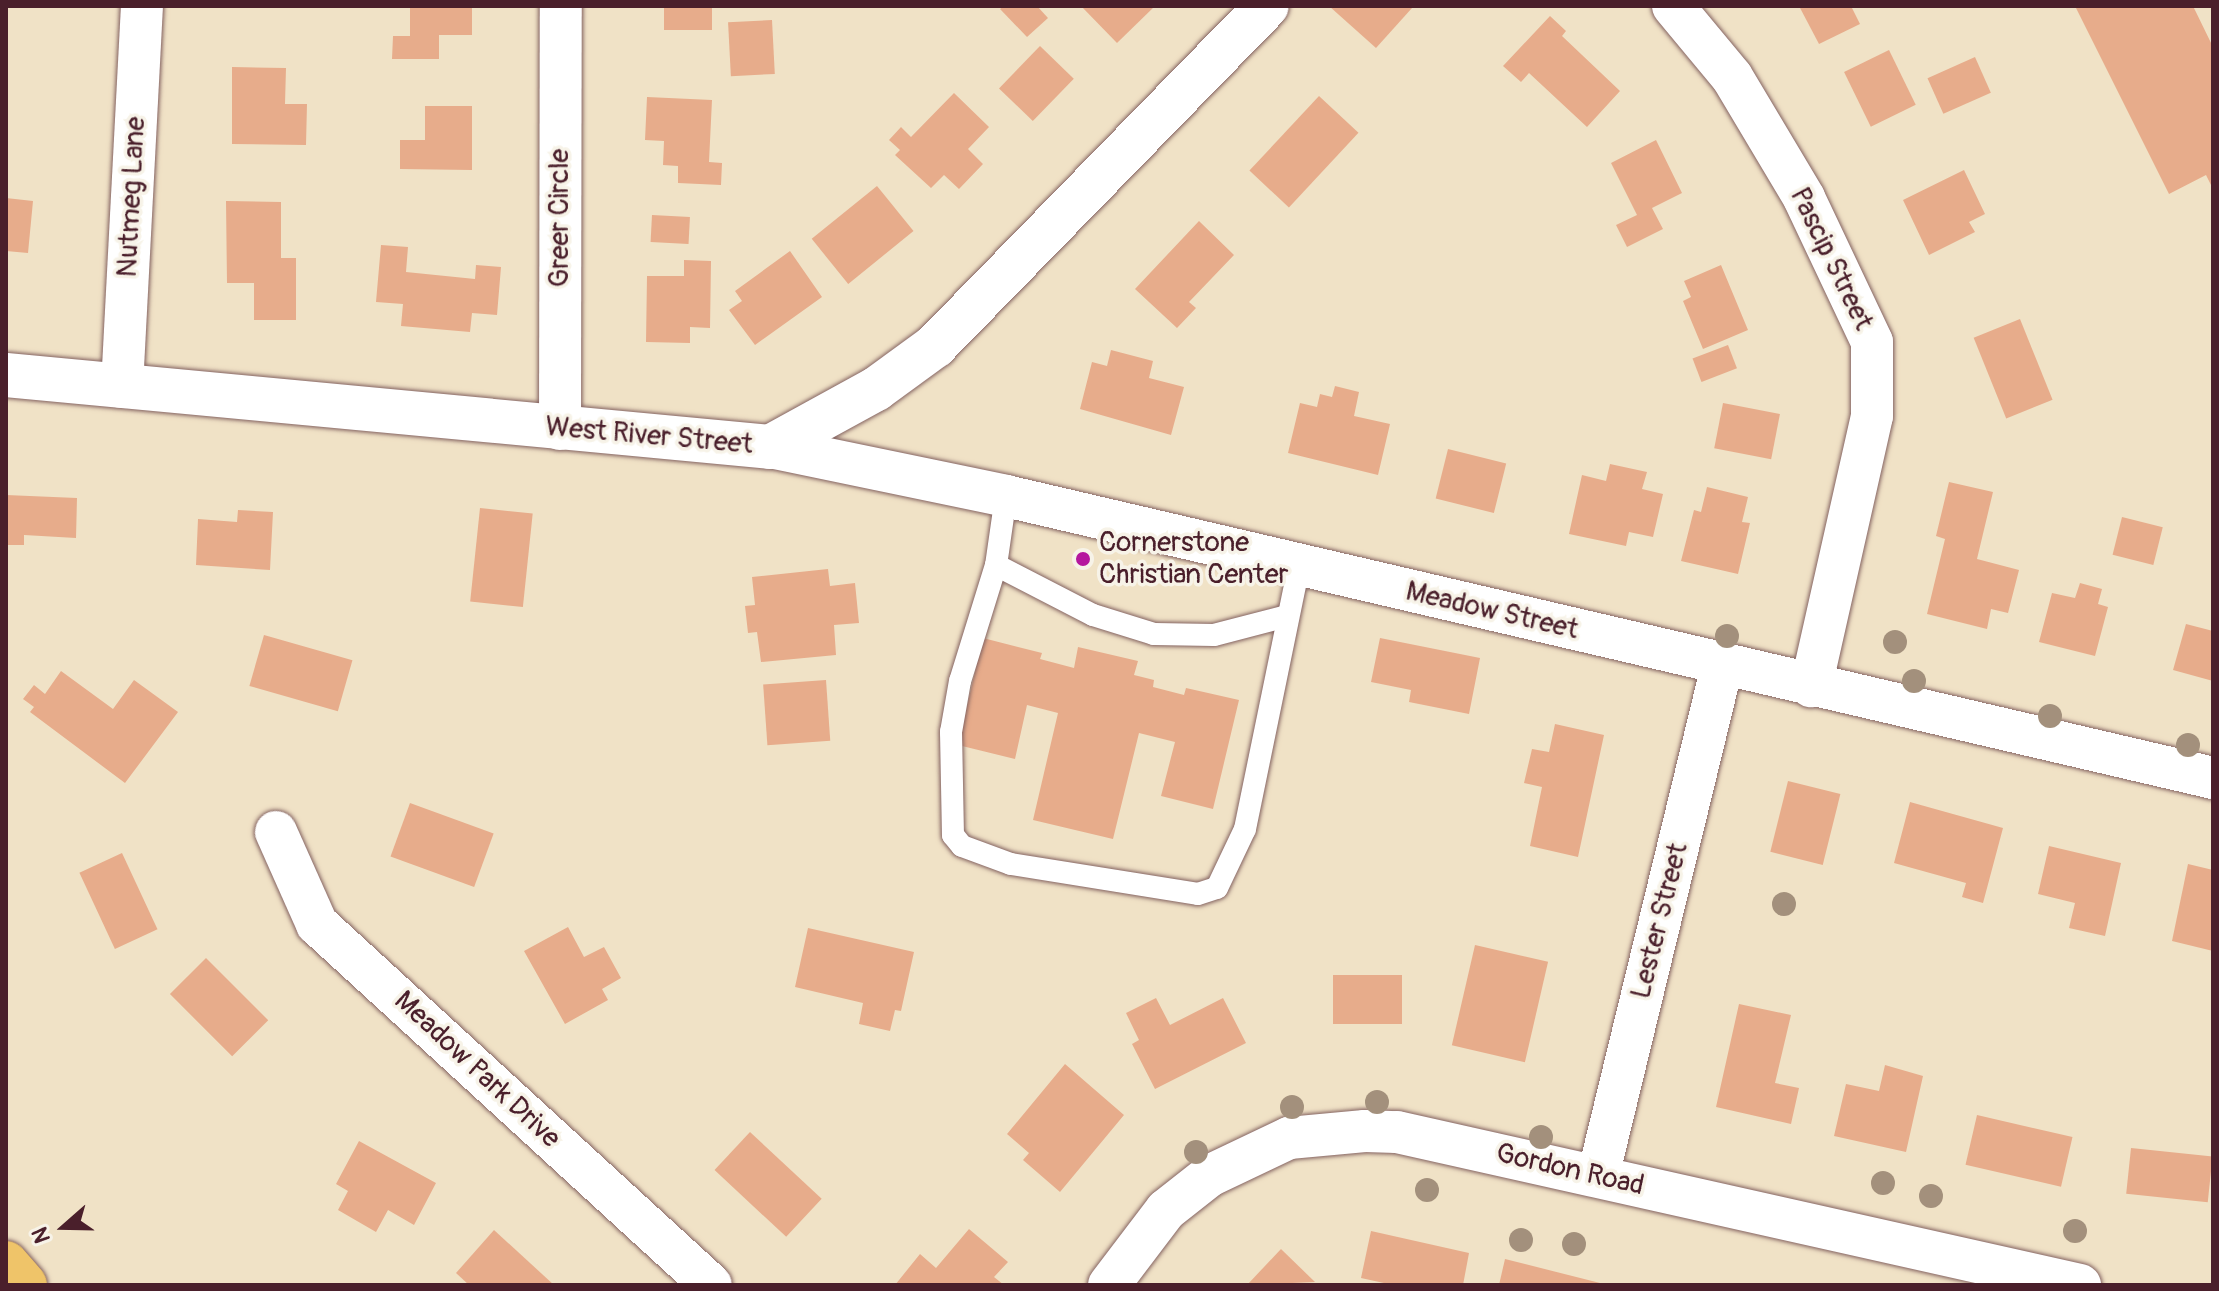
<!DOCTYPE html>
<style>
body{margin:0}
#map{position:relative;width:2219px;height:1291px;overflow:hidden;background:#f0e2c6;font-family:Pangolin,sans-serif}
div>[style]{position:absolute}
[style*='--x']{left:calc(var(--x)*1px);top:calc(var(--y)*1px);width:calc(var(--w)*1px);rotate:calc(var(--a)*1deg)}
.building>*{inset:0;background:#e7ac8b;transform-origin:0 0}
.roads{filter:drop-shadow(0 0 2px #846361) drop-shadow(0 0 2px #846361)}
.service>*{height:22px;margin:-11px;padding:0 11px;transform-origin:11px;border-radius:11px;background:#fff}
.minor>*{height:42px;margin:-21px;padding:0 21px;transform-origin:21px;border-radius:21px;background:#fff}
.tertiary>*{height:44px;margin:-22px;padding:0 22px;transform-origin:22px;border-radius:22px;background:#fff}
.motorway>*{height:44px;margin:-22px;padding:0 22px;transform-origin:22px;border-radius:22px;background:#efc469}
.trees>*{width:24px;height:24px;margin:-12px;border-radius:50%;background:#a3907c}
.dots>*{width:22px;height:22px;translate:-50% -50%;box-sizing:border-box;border:4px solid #f7f3e8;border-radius:50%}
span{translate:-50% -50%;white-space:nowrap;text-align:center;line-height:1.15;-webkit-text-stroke:7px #f7f3e8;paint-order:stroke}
.street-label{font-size:28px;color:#4a1f2b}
.poi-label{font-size:28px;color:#4a1f2b}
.left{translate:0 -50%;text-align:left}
.frame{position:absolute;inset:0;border:8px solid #4a1f2b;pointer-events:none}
.north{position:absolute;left:24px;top:1187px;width:80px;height:80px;-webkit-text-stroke:6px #f7f3e8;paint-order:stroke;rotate:250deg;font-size:22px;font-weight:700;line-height:32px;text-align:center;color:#4a1f2b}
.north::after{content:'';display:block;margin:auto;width:28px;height:36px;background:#4a1f2b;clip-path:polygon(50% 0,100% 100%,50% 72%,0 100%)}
</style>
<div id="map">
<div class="building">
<div style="clip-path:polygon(410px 6px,472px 6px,472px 35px,439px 35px,439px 59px,392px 59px,393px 36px,410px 36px)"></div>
<div style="left:664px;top:6px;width:48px;height:24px"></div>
<div style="clip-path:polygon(1004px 6px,1037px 6px,1048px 18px,1027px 37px,1000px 9px)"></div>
<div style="clip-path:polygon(1081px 6px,1155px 6px,1117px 43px)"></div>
<div style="clip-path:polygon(1329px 6px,1410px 6px,1412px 8px,1376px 48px)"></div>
<div style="clip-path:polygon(1799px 6px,1851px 6px,1860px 24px,1819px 44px)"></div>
<div style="clip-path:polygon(2075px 6px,2193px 6px,2213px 47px,2213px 189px,2206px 175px,2169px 194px)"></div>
<div style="clip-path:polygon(1550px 16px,1566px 31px,1562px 36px,1620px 91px,1587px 127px,1529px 73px,1521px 82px,1503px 66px)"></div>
<div style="left:772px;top:20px;width:54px;height:44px;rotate:87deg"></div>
<div style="left:1040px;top:46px;width:47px;height:59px;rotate:44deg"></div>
<div style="left:1889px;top:50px;width:61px;height:50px;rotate:64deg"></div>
<div style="left:1975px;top:57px;width:39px;height:52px;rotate:66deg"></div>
<div style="clip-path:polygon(232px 67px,286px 68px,285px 104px,307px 104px,306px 145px,232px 144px)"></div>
<div style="clip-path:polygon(954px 93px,989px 127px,968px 149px,983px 164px,959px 189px,944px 175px,931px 188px,895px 155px,900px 150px,889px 140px,901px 127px,911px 137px)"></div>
<div style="left:1319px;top:96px;width:54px;height:102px;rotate:43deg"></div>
<div style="clip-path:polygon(647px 97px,712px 100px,709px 162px,722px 163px,721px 185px,678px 183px,678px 166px,663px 165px,664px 141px,645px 140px)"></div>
<div style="clip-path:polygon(425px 106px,472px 106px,472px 170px,400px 169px,400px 140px,425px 140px)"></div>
<div style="clip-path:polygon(1656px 140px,1682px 193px,1652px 208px,1663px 229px,1627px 247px,1616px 225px,1637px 215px,1611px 163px)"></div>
<div style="clip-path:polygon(1964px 170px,1985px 214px,1969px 222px,1975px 232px,1929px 255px,1903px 200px)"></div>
<div style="left:877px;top:186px;width:58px;height:84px;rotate:51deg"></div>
<div style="clip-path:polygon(6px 198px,33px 201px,28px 253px,6px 251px)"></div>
<div style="clip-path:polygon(226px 201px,281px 202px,281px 258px,296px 258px,296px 320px,254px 320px,254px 283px,227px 283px)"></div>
<div style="left:652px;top:215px;width:38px;height:27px;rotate:3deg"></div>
<div style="clip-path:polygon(1199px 221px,1234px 255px,1189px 302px,1196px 308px,1177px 328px,1135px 289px)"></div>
<div style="clip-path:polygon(381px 245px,408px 247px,406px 272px,475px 279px,476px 265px,501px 267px,497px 315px,472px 313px,470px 332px,401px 326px,403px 304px,376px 302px)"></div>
<div style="clip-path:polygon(790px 251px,822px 297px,755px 345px,729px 310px,742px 301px,735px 291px)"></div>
<div style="clip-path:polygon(684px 260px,711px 261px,710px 328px,690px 327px,690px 343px,646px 342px,647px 276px,684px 276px)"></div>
<div style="clip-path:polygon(1721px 265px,1748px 330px,1703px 349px,1683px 301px,1691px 297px,1684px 281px)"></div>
<div style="left:2020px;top:319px;width:87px;height:50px;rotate:68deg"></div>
<div style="left:1728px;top:345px;width:25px;height:38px;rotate:69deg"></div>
<div style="clip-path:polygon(1111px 350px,1153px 361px,1149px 378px,1184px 387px,1171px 435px,1080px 409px,1092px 362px,1107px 366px)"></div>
<div style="clip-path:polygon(1335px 386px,1359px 392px,1354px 416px,1390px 424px,1378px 475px,1288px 453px,1300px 403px,1317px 407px,1320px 394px,1332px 397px)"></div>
<div style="left:1723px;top:403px;width:58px;height:46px;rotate:11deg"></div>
<div style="left:1448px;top:449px;width:60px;height:51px;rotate:14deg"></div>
<div style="clip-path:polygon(1610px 464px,1647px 472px,1642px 489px,1663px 494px,1653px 537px,1629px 532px,1626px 546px,1569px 534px,1582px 475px,1606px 481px)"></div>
<div style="clip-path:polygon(1949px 482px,1993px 492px,1977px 559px,2019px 570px,2008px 613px,1991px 609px,1987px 629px,1927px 614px,1945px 539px,1936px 536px)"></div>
<div style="clip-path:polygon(1707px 487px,1748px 497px,1742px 522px,1750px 523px,1738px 574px,1681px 561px,1694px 510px,1701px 512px)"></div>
<div style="clip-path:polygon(6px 495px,77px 498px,76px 538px,24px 535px,24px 545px,6px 545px)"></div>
<div style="left:480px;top:508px;width:53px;height:94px;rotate:6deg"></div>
<div style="clip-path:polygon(238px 510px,273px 512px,270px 570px,196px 565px,198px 519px,237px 522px)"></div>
<div style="left:2122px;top:517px;width:42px;height:39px;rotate:14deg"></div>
<div style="clip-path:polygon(828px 569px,830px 586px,855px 583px,859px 623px,834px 625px,836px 655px,761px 662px,757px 632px,748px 633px,745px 606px,755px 605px,752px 577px)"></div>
<div style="clip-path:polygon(2080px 583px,2102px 589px,2098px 604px,2108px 607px,2095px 656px,2039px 642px,2052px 593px,2075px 598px)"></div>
<div style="clip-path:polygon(2186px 624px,2213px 631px,2213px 681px,2173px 670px)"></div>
<div style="left:264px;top:635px;width:92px;height:53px;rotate:16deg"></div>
<div style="clip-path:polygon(983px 638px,1042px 653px,1040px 659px,1074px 668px,1078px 647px,1138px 661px,1134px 675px,1154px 680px,1153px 687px,1184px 695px,1186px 688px,1239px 700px,1213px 809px,1161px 796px,1175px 742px,1139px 733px,1113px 839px,1033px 820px,1058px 713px,1027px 705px,1015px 759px,958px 745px)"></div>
<div style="clip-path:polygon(1380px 638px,1480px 658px,1469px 714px,1409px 702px,1411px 690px,1371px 682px)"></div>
<div style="clip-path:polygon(61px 671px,113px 709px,134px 680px,178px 712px,125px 783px,30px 712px,34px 707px,23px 699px,34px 685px,45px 694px)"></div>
<div style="left:826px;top:680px;width:61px;height:63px;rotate:86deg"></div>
<div style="clip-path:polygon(1555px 724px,1604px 735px,1578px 857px,1530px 846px,1542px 787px,1524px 783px,1532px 749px,1549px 752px)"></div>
<div style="left:1788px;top:781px;width:54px;height:73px;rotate:14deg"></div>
<div style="clip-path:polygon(1910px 802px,2003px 828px,1983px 903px,1962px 897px,1966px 883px,1894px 863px)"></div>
<div style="left:410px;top:803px;width:89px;height:57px;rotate:20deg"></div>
<div style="clip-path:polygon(2049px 846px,2121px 863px,2105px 936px,2069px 928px,2075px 903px,2038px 894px)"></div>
<div style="left:122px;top:853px;width:84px;height:47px;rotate:65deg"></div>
<div style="clip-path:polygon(2188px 864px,2213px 870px,2213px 951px,2172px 941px)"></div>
<div style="clip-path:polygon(568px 927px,584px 957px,604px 947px,621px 978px,602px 989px,608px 1000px,565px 1024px,524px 951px)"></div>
<div style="clip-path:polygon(808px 928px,914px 952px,901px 1011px,895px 1010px,890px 1031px,859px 1024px,863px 1003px,795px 987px)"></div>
<div style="left:1475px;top:945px;width:75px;height:103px;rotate:13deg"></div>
<div style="left:206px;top:958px;width:88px;height:51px;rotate:45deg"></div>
<div style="left:1333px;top:975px;width:69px;height:49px"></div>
<div style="clip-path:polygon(1156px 998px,1170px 1025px,1223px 998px,1246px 1043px,1155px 1089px,1132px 1044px,1139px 1040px,1126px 1013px)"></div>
<div style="clip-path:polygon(1739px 1004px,1791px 1015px,1775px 1083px,1799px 1088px,1791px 1124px,1716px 1107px)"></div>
<div style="clip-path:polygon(1065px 1064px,1124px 1115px,1060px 1192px,1023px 1160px,1029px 1153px,1007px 1134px)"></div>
<div style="clip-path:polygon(1885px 1065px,1923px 1076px,1906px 1152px,1834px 1136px,1846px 1084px,1879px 1091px)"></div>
<div style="left:1977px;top:1115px;width:98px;height:51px;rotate:13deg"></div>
<div style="left:750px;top:1132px;width:98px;height:52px;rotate:43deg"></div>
<div style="clip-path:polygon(359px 1141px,436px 1183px,414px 1225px,388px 1210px,376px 1232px,338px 1210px,348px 1191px,336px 1184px)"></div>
<div style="left:2131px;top:1148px;width:82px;height:46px;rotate:6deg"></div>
<div style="clip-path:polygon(969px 1229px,1008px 1262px,994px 1277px,1004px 1285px,895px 1285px,920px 1254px,936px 1268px)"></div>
<div style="clip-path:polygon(494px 1230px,554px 1285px,469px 1285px,456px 1273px)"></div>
<div style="clip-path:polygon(1371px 1231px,1469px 1253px,1463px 1285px,1393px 1285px,1361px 1278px)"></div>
<div style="clip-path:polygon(1281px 1249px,1315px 1282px,1247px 1285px)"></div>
<div style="clip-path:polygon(1505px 1259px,1604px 1284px,1604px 1285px,1499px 1285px)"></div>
</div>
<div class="roads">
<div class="service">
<div style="--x:1006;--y:496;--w:70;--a:98.2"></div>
<div style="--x:996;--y:565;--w:121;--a:107.2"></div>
<div style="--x:960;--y:681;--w:52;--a:100"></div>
<div style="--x:951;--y:732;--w:103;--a:88.9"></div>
<div style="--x:953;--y:835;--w:14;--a:51"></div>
<div style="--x:962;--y:846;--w:52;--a:20.2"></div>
<div style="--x:1011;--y:864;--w:189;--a:9.1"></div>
<div style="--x:1198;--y:894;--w:20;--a:-18"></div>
<div style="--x:1217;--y:888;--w:65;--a:-64.6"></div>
<div style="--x:1245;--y:829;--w:269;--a:-78.4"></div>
<div style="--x:996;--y:565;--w:109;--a:27.3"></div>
<div style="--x:1093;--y:615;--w:64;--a:17.3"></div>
<div style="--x:1154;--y:634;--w:60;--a:1"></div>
<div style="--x:1214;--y:635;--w:75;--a:-14.6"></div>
</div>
<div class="minor">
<div style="--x:1673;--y:6;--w:92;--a:50.3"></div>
<div style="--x:1732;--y:77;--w:141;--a:59.2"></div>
<div style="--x:1804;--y:198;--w:159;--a:64.7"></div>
<div style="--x:1872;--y:342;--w:74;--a:90"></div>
<div style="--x:1872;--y:416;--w:277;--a:102.7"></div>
<div style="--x:122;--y:387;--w:382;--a:-87"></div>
<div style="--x:560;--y:429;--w:423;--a:-89.9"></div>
<div style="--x:770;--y:447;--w:241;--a:11.7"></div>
<div style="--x:1006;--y:496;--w:1240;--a:13.15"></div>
<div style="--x:276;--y:832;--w:101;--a:66"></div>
<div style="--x:317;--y:924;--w:534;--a:42.5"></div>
<div style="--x:1598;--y:1176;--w:525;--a:-76.33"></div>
<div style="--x:1109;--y:1285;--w:94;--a:-52.8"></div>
<div style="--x:1166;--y:1210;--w:55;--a:-38.3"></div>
<div style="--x:1209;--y:1176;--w:89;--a:-25.4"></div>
<div style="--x:1289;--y:1138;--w:76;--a:-5.3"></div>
<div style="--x:1365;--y:1131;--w:32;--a:2"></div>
<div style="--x:1397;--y:1132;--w:700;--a:12.63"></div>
</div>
<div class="tertiary">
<div style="--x:6;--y:375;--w:767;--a:5.38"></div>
<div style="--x:770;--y:447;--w:121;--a:-28.7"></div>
<div style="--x:876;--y:389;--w:73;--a:-36.1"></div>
<div style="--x:935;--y:346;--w:475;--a:-45.7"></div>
</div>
<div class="motorway">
<div style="--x:6;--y:1263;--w:29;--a:49"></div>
</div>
</div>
<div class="trees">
<div style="left:1727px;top:636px"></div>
<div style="left:1895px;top:642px"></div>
<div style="left:1914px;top:681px"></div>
<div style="left:2050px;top:716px"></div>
<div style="left:2188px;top:745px"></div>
<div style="left:1784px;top:904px"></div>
<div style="left:1377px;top:1102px"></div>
<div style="left:1292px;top:1107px"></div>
<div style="left:1541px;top:1137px"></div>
<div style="left:1196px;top:1152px"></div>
<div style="left:1883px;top:1183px"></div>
<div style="left:1427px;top:1190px"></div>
<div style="left:1931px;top:1196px"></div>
<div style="left:2075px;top:1231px"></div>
<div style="left:1521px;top:1240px"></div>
<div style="left:1574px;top:1244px"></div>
</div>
<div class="dots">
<div style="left:1083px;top:559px;background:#b5179e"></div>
</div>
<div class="street-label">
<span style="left:132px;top:197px;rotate:-87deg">Nutmeg Lane</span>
<span style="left:560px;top:218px;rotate:-90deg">Greer Circle</span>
<span style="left:1831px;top:259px;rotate:64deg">Pascip Street</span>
<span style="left:649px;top:436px;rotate:5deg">West River Street</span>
<span style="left:1492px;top:611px;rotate:13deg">Meadow Street</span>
<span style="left:1660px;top:921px;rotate:-76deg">Lester Street</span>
<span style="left:477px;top:1070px;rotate:43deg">Meadow Park Drive</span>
<span style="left:1570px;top:1170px;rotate:13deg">Gordon Road</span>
</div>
<div class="poi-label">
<span class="left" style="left:1099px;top:559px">Cornerstone<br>Christian Center</span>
</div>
<div class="frame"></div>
<div class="north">N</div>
</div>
